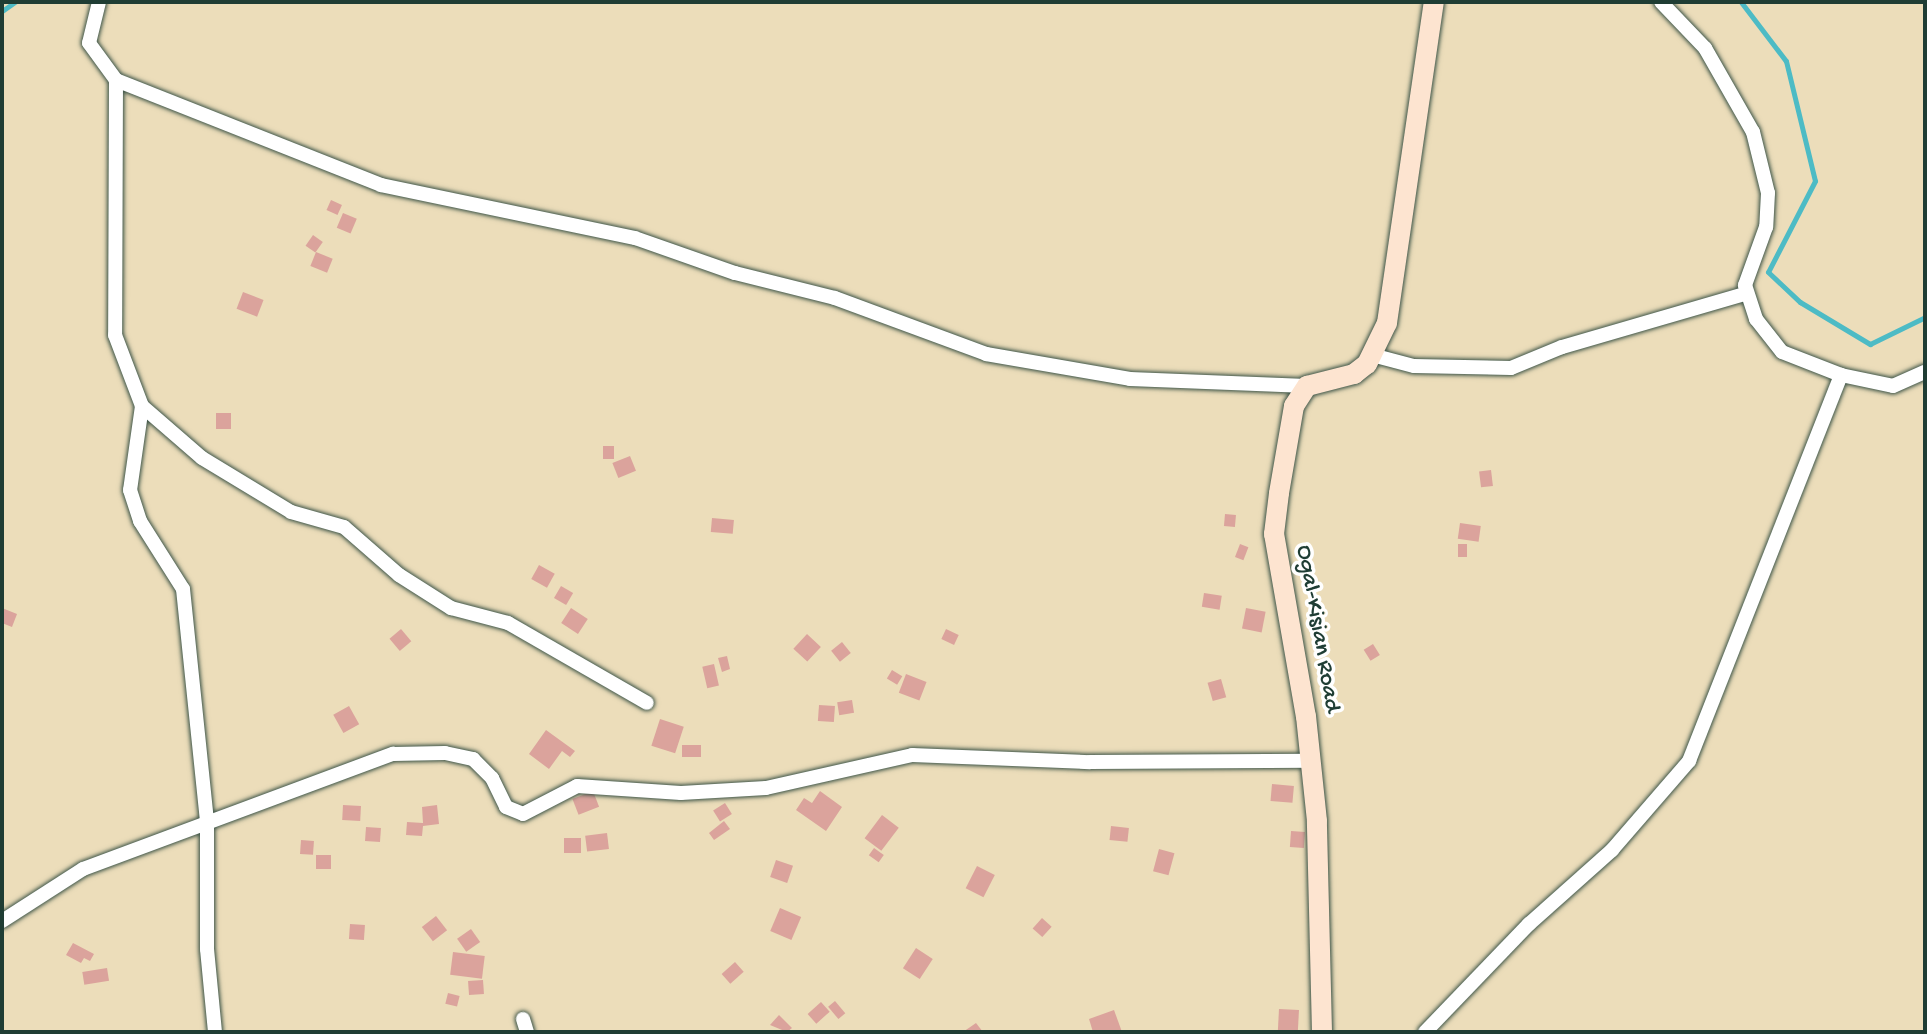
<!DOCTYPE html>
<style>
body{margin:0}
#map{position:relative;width:1927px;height:1034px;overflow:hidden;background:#ecddba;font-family:"Gochi Hand",sans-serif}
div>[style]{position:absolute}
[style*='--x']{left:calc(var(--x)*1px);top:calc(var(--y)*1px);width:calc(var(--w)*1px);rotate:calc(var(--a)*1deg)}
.stream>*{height:5px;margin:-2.5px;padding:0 2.5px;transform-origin:2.5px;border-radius:2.5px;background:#4dbbc5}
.building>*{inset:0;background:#dba39c;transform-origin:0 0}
.roads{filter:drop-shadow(0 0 2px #3e5548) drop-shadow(0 0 2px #3e5548)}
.minor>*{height:14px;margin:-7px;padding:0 7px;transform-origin:7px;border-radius:7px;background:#fff}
.secondary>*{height:20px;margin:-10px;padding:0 10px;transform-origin:10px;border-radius:10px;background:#fde4d0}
span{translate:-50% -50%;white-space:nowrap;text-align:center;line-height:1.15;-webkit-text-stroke:7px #fff;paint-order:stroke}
.street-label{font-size:24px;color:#1f3d34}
.frame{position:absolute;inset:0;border:4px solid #1f3d34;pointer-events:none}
</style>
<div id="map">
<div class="stream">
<div style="--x:1741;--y:2;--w:74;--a:52.7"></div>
<div style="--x:1786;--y:61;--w:123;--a:76.4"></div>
<div style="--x:1815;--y:181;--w:102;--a:117.3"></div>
<div style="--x:1768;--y:272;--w:44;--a:43.2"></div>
<div style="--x:1800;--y:302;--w:82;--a:31"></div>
<div style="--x:1870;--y:344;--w:61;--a:-26.1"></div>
<div style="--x:2;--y:11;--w:16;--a:-35"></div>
</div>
<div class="building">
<div style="left:331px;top:200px;width:12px;height:11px;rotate:24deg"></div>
<div style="left:343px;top:213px;width:15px;height:16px;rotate:23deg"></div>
<div style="left:313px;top:235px;width:12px;height:13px;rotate:35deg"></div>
<div style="left:316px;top:252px;width:18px;height:15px;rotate:22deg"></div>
<div style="left:243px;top:292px;width:22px;height:18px;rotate:21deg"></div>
<div style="left:216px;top:413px;width:15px;height:16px"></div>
<div style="left:603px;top:446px;width:11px;height:13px"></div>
<div style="left:630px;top:456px;width:16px;height:19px;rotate:68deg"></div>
<div style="left:1491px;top:470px;width:16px;height:12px;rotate:83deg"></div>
<div style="left:1225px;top:514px;width:11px;height:12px;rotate:5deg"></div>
<div style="left:712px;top:518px;width:22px;height:14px;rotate:5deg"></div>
<div style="left:1460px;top:523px;width:21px;height:16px;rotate:8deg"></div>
<div style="left:1240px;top:544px;width:9px;height:14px;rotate:21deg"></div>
<div style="left:1458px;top:544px;width:9px;height:13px"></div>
<div style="left:539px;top:565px;width:18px;height:16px;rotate:29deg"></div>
<div style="left:561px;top:586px;width:14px;height:14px;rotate:30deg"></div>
<div style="left:1204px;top:593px;width:18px;height:14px;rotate:9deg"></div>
<div style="clip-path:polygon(2px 608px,17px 614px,12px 627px,2px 623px)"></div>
<div style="left:571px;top:608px;width:20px;height:18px;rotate:33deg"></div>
<div style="left:1246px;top:608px;width:20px;height:21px;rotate:11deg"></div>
<div style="left:401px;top:629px;width:16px;height:15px;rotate:50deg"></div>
<div style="left:946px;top:629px;width:14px;height:11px;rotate:25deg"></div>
<div style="left:807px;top:634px;width:19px;height:20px;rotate:43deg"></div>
<div style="left:842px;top:642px;width:14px;height:14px;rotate:51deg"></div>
<div style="left:1373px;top:644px;width:13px;height:11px;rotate:58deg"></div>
<div style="clip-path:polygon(727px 656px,730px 669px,722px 672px,718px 658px)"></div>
<div style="left:714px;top:664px;width:22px;height:12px;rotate:77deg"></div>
<div style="left:892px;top:670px;width:12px;height:10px;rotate:31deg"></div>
<div style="left:906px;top:674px;width:22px;height:20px;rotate:21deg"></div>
<div style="left:1221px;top:679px;width:19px;height:14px;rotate:74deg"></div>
<div style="left:852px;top:700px;width:13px;height:15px;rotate:81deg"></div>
<div style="left:819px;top:705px;width:16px;height:16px;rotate:4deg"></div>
<div style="left:349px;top:706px;width:21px;height:18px;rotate:61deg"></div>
<div style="left:660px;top:719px;width:25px;height:28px;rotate:18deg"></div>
<div style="clip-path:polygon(546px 730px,575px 751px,570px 757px,562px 751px,549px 769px,529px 754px)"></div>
<div style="left:682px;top:745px;width:19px;height:12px"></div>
<div style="left:1272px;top:784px;width:22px;height:17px;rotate:5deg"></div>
<div style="left:593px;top:791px;width:17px;height:22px;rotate:69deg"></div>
<div style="clip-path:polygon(820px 791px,842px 807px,826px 831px,796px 810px,804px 798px,812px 803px)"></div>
<div style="left:725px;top:803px;width:13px;height:14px;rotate:58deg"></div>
<div style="left:343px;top:805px;width:18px;height:15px;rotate:3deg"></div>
<div style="clip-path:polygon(437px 805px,439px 824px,423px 826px,422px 836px,406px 835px,407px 822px,423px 823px,422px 807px)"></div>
<div style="left:882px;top:815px;width:21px;height:29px;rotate:37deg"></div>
<div style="clip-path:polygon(724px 821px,730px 829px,714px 840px,709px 833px)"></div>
<div style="left:1111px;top:826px;width:18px;height:14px;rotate:6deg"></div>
<div style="left:366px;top:827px;width:15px;height:14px;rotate:4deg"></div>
<div style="left:1291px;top:831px;width:14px;height:16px;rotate:4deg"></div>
<div style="left:607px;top:833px;width:16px;height:22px;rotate:83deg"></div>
<div style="left:581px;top:838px;width:15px;height:17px;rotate:90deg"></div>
<div style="left:301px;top:840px;width:13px;height:14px;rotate:4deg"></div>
<div style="left:874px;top:848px;width:12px;height:9px;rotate:35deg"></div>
<div style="left:1159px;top:849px;width:16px;height:23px;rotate:15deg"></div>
<div style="left:331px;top:855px;width:14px;height:15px;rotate:90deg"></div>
<div style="left:776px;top:860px;width:18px;height:18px;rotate:19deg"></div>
<div style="left:977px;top:866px;width:20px;height:25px;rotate:27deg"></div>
<div style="left:780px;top:908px;width:23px;height:25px;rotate:23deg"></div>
<div style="left:436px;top:916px;width:18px;height:18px;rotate:52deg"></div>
<div style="left:1042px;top:918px;width:13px;height:14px;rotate:42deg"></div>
<div style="left:350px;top:924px;width:15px;height:15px;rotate:4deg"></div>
<div style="left:471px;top:929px;width:16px;height:17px;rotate:55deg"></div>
<div style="clip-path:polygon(73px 943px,94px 954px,90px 961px,84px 958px,81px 963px,66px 955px)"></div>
<div style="left:916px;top:948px;width:20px;height:24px;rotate:33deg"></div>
<div style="left:453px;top:952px;width:32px;height:23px;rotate:7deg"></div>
<div style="left:735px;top:962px;width:13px;height:18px;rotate:48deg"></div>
<div style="left:107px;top:968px;width:13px;height:25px;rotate:81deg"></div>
<div style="left:483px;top:980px;width:14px;height:15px;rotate:86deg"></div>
<div style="left:448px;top:993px;width:12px;height:11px;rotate:14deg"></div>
<div style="left:835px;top:1001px;width:16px;height:9px;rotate:50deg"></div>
<div style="left:821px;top:1002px;width:13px;height:18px;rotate:48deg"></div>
<div style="left:1279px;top:1009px;width:20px;height:23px;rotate:3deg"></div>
<div style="clip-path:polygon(1114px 1010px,1122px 1032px,1093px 1032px,1089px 1019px)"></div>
<div style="clip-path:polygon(779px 1015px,792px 1028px,787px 1032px,770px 1025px)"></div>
<div style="clip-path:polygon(976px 1023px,983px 1032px,963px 1032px)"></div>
</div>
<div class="roads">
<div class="minor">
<div style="--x:99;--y:2;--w:42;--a:103.7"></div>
<div style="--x:89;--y:43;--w:46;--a:53.9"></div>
<div style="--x:116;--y:80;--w:285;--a:21.6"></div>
<div style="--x:381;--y:185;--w:259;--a:11.8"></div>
<div style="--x:635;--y:238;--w:106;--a:19.3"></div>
<div style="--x:735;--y:273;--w:103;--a:14"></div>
<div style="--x:835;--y:298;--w:161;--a:20.3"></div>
<div style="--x:986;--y:354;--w:146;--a:9.8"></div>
<div style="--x:1130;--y:379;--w:177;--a:2.3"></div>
<div style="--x:1661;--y:2;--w:64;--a:46.3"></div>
<div style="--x:1705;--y:48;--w:97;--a:60.3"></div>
<div style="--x:1753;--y:132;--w:63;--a:76.2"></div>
<div style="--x:1768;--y:193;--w:34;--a:93"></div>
<div style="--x:1766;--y:227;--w:62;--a:109.9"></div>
<div style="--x:1745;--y:285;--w:36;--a:72"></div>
<div style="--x:1756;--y:319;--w:42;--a:51.8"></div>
<div style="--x:1782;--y:352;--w:63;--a:21.3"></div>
<div style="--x:1841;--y:375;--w:53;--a:11.9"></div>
<div style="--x:1893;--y:386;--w:35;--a:-24"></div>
<div style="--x:116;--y:80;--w:255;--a:90.2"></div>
<div style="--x:115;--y:335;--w:76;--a:69.2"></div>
<div style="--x:142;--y:406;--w:79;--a:40.9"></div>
<div style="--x:202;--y:458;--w:104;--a:31.2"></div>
<div style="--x:291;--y:512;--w:55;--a:15.8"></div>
<div style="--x:344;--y:527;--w:73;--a:41.1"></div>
<div style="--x:399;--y:575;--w:62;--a:32.4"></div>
<div style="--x:451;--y:608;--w:59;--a:14.7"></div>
<div style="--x:508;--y:623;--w:160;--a:29.9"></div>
<div style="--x:1372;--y:355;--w:43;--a:14.7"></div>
<div style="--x:1414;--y:366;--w:97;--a:1.2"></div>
<div style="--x:1511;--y:368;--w:55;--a:-22.4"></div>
<div style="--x:1562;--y:347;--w:191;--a:-16.2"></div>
<div style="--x:142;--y:406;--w:85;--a:98.1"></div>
<div style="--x:130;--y:490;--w:33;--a:72"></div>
<div style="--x:140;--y:521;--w:80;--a:57.7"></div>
<div style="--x:183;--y:589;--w:235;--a:84.1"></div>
<div style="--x:207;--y:823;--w:126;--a:90"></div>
<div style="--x:207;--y:949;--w:83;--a:84.5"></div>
<div style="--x:2;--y:921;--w:96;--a:-32.7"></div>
<div style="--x:83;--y:869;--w:331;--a:-20.4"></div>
<div style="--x:393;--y:754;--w:52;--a:-1.1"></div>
<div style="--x:445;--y:753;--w:29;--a:12"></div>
<div style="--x:473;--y:759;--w:27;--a:45"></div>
<div style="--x:492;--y:778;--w:32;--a:64"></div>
<div style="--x:506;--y:807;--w:18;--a:22"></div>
<div style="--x:523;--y:814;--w:61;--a:-27.4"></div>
<div style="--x:577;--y:786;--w:104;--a:3.9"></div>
<div style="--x:681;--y:793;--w:85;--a:-3.4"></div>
<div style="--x:766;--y:788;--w:150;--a:-12.7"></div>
<div style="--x:912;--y:755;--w:178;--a:2.3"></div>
<div style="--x:1090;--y:762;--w:222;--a:-0.3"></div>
<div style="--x:523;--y:1019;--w:14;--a:73"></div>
<div style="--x:1425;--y:1032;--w:150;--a:-46.1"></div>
<div style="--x:1529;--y:924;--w:111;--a:-41.7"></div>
<div style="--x:1612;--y:850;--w:118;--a:-49.1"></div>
<div style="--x:1689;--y:761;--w:415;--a:-68.5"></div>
</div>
<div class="secondary">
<div style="--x:1322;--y:1032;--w:211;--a:-91.4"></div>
<div style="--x:1317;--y:821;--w:105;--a:-96"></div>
<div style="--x:1306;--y:717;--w:186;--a:-99.9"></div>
<div style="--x:1274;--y:534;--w:41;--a:-83"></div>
<div style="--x:1279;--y:493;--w:88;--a:-80.2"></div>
<div style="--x:1294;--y:406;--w:24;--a:-57"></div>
<div style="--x:1307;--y:386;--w:49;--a:-14.3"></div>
<div style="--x:1354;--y:374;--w:16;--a:-38"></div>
<div style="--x:1367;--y:364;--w:46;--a:-64"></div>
<div style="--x:1387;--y:323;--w:324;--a:-81.7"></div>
</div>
</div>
<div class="street-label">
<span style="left:1317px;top:629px;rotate:80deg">Ogal-Kisian Road</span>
</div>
<div class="frame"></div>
</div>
